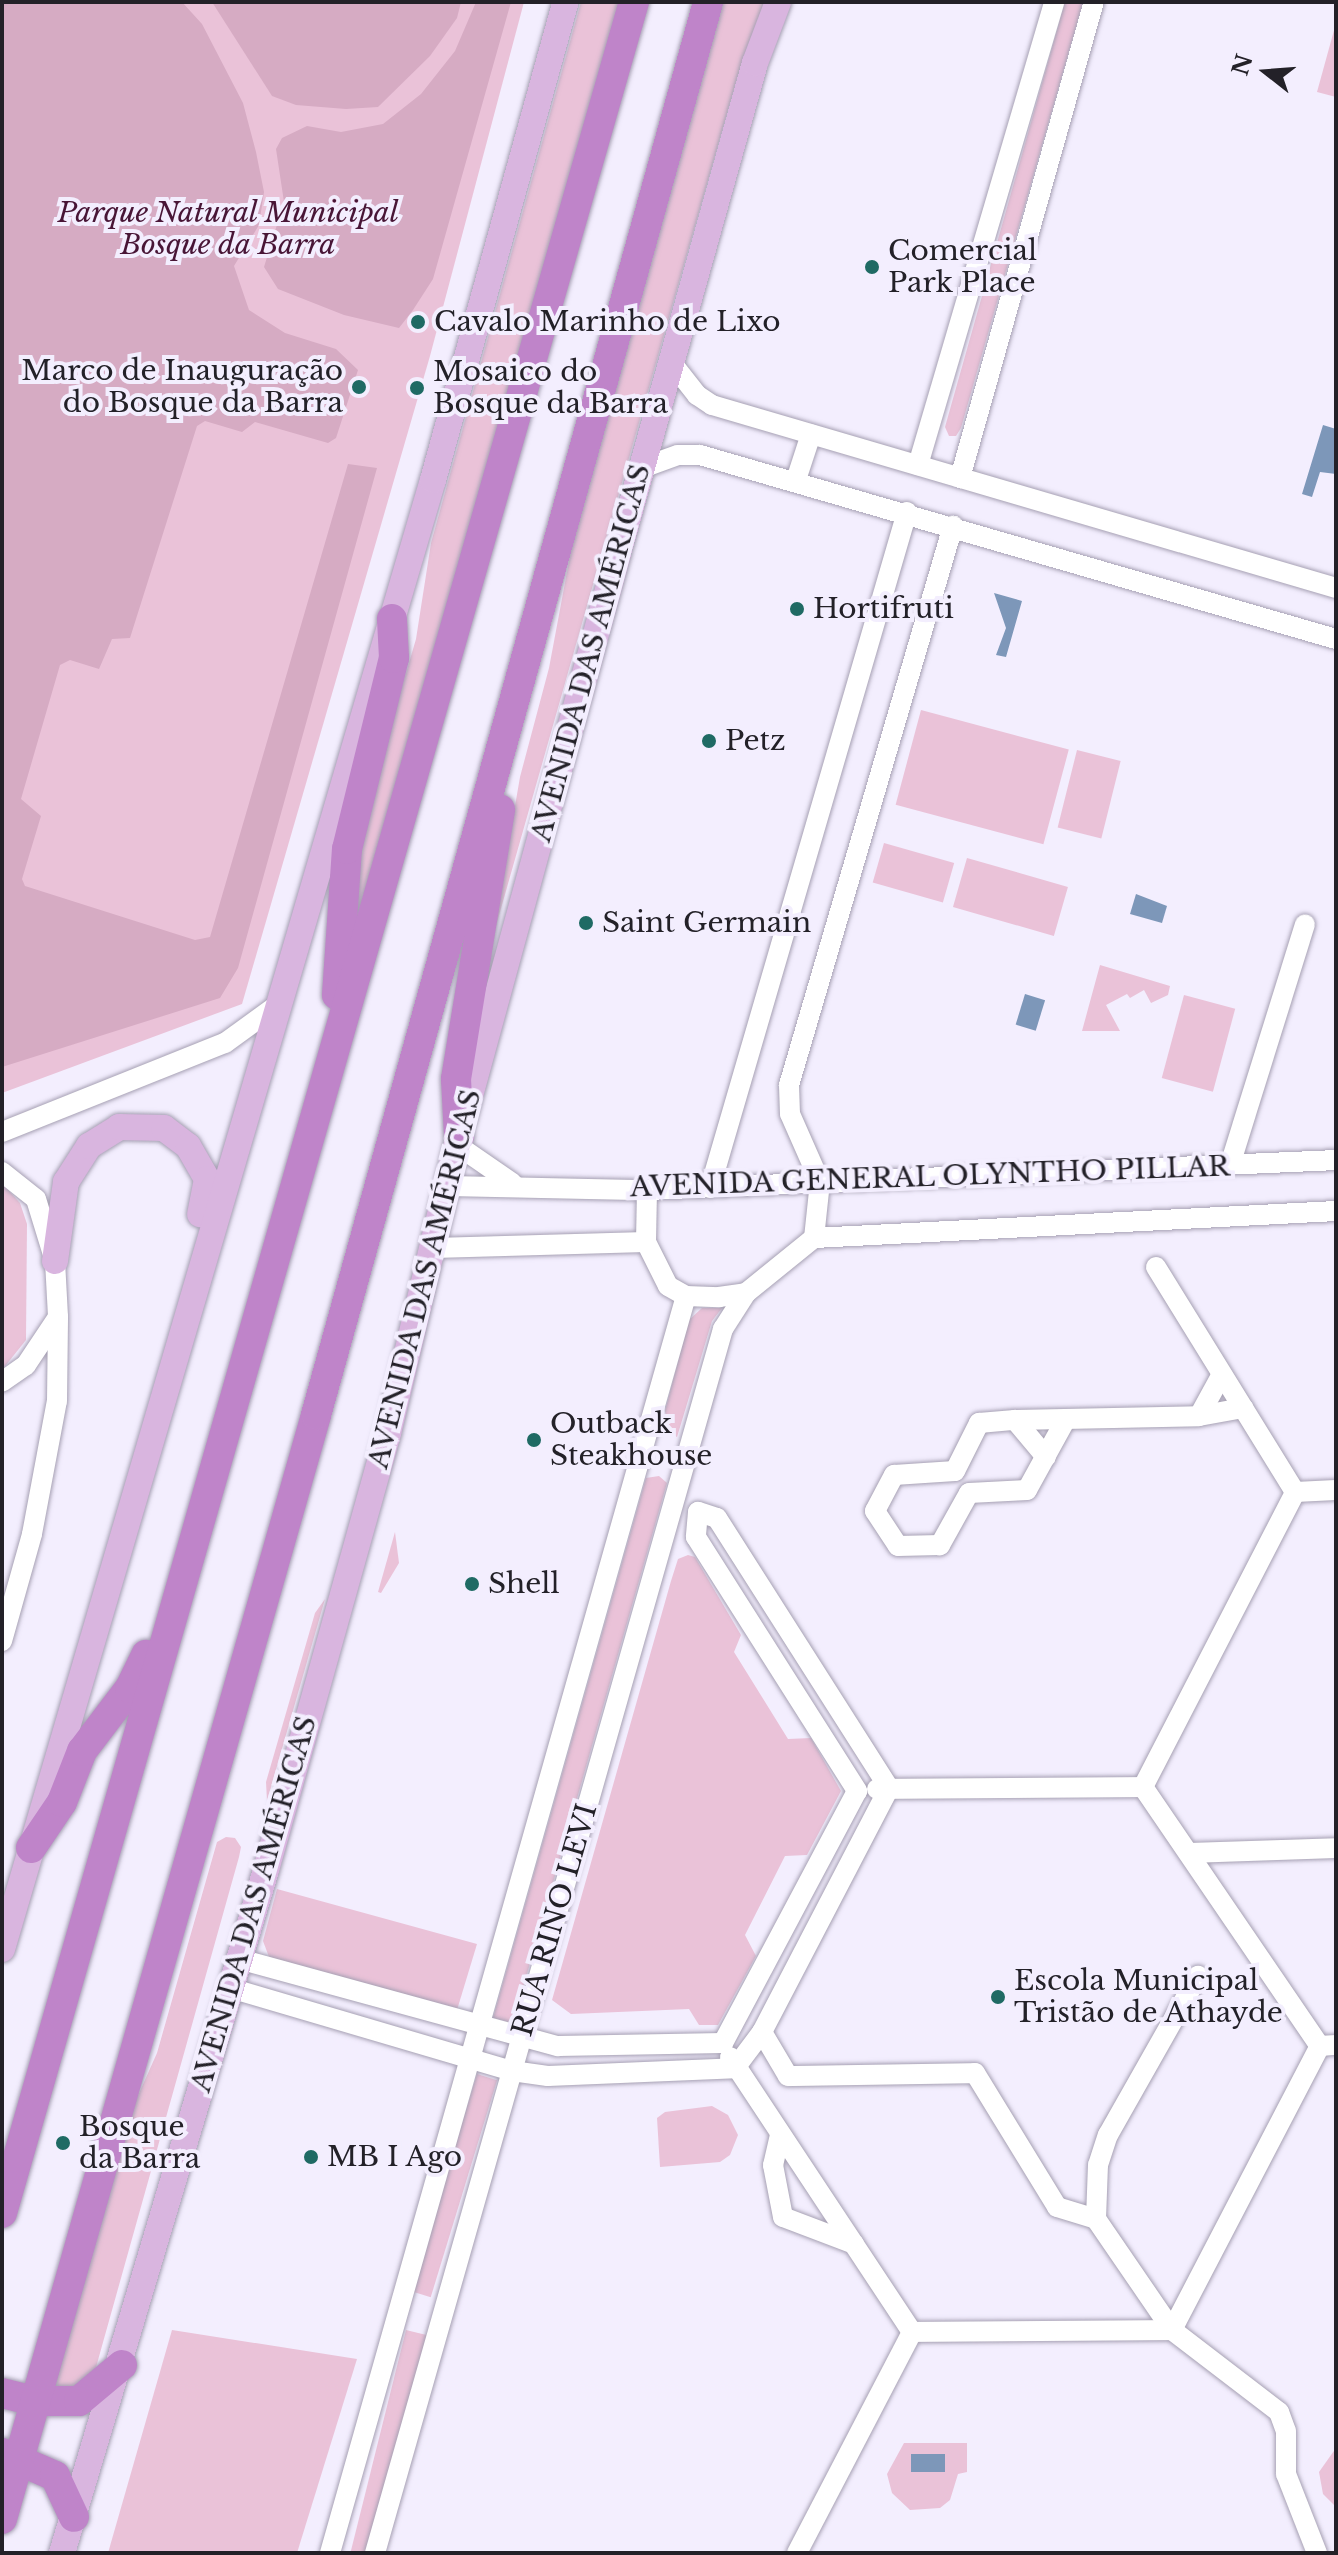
<!DOCTYPE html>
<meta charset="utf-8">
<style>
body{margin:0}
#map{position:relative;width:1338px;height:2555px;overflow:hidden;background:#f3eefe;font-family:"Libre Baskerville",serif}
div>[style]{position:absolute}
[style*='--x']{left:calc(var(--x)*1px);top:calc(var(--y)*1px);width:calc(var(--w)*1px);rotate:calc(var(--a)*1deg)}
.green>*{inset:0;background:#eac2d8;transform-origin:0 0}
.forest>*{inset:0;background:#d6abc3}
.water>*{inset:0;background:#7d97b9;transform-origin:0 0}
.roads{filter:drop-shadow(0 0 2px #a6a0b3) drop-shadow(0 0 2px #a6a0b3)}
.minor>*{height:20px;margin:-10px;padding:0 10px;transform-origin:10px;border-radius:10px;background:#fff}
.major>*{height:26px;margin:-13px;padding:0 13px;transform-origin:13px;border-radius:13px;background:#d9b5df}
.highway>*{height:30px;margin:-15px;padding:0 15px;transform-origin:15px;border-radius:15px;background:#bf84c9}
.dots>*{width:22px;height:22px;translate:-50% -50%;box-sizing:border-box;border:4px solid #f3eefe;border-radius:50%}
span{translate:-50% -50%;white-space:nowrap;text-align:center;line-height:1.15;-webkit-text-stroke:8px #f3eefe;paint-order:stroke}
.park-label{font-size:28px;color:#481536;font-style:italic}
.poi-label{font-size:28px;color:#232128}
.left{translate:0 -50%;text-align:left}
.right{translate:-100% -50%;text-align:right}
.street-label{font-size:28px;color:#232128}
.frame{position:absolute;inset:0;border:4px solid #232128;pointer-events:none}
.north{position:absolute;left:1226px;top:32px;width:80px;height:80px;-webkit-text-stroke:6px #f3eefe;paint-order:stroke;rotate:287deg;font-size:22px;font-weight:700;line-height:32px;text-align:center;color:#232128}
.north::after{content:'';display:block;margin:auto;width:28px;height:36px;background:#232128;clip-path:polygon(50% 0,100% 100%,50% 72%,0 100%)}
</style>
<div id="map">
<div class="green">
<div style="clip-path:polygon(2px 2px,524px 2px,430px 356px,242px 1004px,2px 1093px)"></div>
<div style="clip-path:polygon(581px 2px,623px 2px,356px 937px,361px 827px,416px 639px,431px 543px)"></div>
<div style="clip-path:polygon(719px 2px,764px 2px,737px 78px,492px 940px,520px 777px,549px 668px,576px 524px)"></div>
<div style="clip-path:polygon(1065px 2px,1083px 2px,961px 428px,956px 436px,949px 436px,945px 427px)"></div>
<div style="clip-path:polygon(1336px 23px,1336px 97px,1317px 92px)"></div>
<div style="left:921px;top:710px;width:153px;height:98px;rotate:15deg"></div>
<div style="left:1077px;top:750px;width:45px;height:80px;rotate:14deg"></div>
<div style="left:884px;top:843px;width:73px;height:41px;rotate:16deg"></div>
<div style="left:967px;top:858px;width:105px;height:51px;rotate:16deg"></div>
<div style="clip-path:polygon(1100px 965px,1170px 986px,1168px 995px,1151px 1003px,1144px 990px,1130px 998px,1127px 994px,1106px 1005px,1120px 1031px,1082px 1031px)"></div>
<div style="left:1184px;top:995px;width:53px;height:86px;rotate:15deg"></div>
<div style="clip-path:polygon(2px 1183px,20px 1203px,27px 1224px,26px 1340px,2px 1370px)"></div>
<div style="clip-path:polygon(702px 1308px,722px 1308px,712px 1321px,677px 1437px,671px 1434px,665px 1411px,689px 1320px)"></div>
<div style="clip-path:polygon(659px 1476px,667px 1483px,513px 2023px,493px 2018px,646px 1478px)"></div>
<div style="clip-path:polygon(395px 1532px,399px 1563px,381px 1593px,378px 1592px)"></div>
<div style="clip-path:polygon(688px 1555px,695px 1557px,741px 1635px,734px 1652px,788px 1739px,811px 1738px,841px 1791px,807px 1855px,785px 1856px,745px 1935px,756px 1956px,718px 2025px,699px 2025px,689px 2009px,571px 2014px,552px 2000px,671px 1581px,678px 1559px)"></div>
<div style="clip-path:polygon(325px 1599px,267px 1801px,266px 1782px,315px 1613px)"></div>
<div style="clip-path:polygon(226px 1837px,235px 1838px,241px 1847px,239px 1857px,93px 2378px,82px 2389px,52px 2389px,128px 2118px,157px 2053px,217px 1842px)"></div>
<div style="clip-path:polygon(277px 1889px,477px 1944px,457px 2010px,269px 1957px,263px 1941px)"></div>
<div style="left:477px;top:2074px;width:21px;height:227px;rotate:17deg"></div>
<div style="clip-path:polygon(712px 2106px,728px 2115px,738px 2135px,730px 2155px,720px 2162px,660px 2167px,657px 2118px,665px 2112px)"></div>
<div style="clip-path:polygon(172px 2330px,357px 2359px,297px 2553px,108px 2553px)"></div>
<div style="left:406px;top:2330px;width:21px;height:232px;rotate:14deg"></div>
<div style="clip-path:polygon(904px 2443px,967px 2443px,967px 2472px,958px 2474px,950px 2500px,940px 2508px,910px 2510px,892px 2493px,887px 2474px)"></div>
<div style="clip-path:polygon(1336px 2448px,1336px 2507px,1323px 2494px,1319px 2472px)"></div>
</div>
<div class="forest">
<div style="clip-path:polygon(2px 2px,182px 2px,202px 24px,243px 103px,256px 152px,264px 192px,259px 225px,234px 266px,249px 310px,285px 333px,336px 349px,358px 370px,336px 438px,328px 443px,255px 422px,242px 432px,205px 421px,197px 426px,130px 638px,112px 639px,99px 669px,70px 660px,60px 665px,21px 799px,41px 816px,22px 879px,25px 886px,195px 940px,210px 937px,348px 464px,377px 468px,238px 968px,220px 998px,2px 1067px)"></div>
<div style="clip-path:polygon(212px 2px,461px 2px,457px 18px,430px 56px,378px 107px,346px 109px,296px 105px,272px 96px)"></div>
<div style="clip-path:polygon(476px 2px,511px 2px,433px 279px,413px 310px,399px 328px,344px 315px,278px 289px,264px 267px,284px 202px,276px 149px,282px 138px,307px 126px,341px 132px,383px 124px,421px 94px,455px 51px)"></div>
</div>
<div class="water">
<div style="clip-path:polygon(1323px 425px,1336px 429px,1336px 474px,1320px 472px,1312px 497px,1302px 494px)"></div>
<div style="clip-path:polygon(994px 593px,1022px 601px,1006px 657px,996px 655px,1006px 628px)"></div>
<div style="clip-path:polygon(1136px 894px,1167px 906px,1162px 923px,1130px 914px)"></div>
<div style="left:1025px;top:994px;width:21px;height:32px;rotate:17deg"></div>
<div style="left:911px;top:2454px;width:34px;height:18px"></div>
</div>
<div class="roads">
<div class="minor">
<div style="--x:671;--y:362;--w:42;--a:51.8"></div>
<div style="--x:697;--y:395;--w:18;--a:34"></div>
<div style="--x:712;--y:405;--w:650;--a:16.34"></div>
<div style="--x:918;--y:465;--w:483;--a:-73.6"></div>
<div style="--x:642;--y:468;--w:38;--a:-20"></div>
<div style="--x:678;--y:455;--w:22;--a:0"></div>
<div style="--x:700;--y:455;--w:662;--a:16.14"></div>
<div style="--x:960;--y:478;--w:495;--a:-74.3"></div>
<div style="--x:796;--y:480;--w:48;--a:-71.9"></div>
<div style="--x:2;--y:1132;--w:240;--a:-21.8"></div>
<div style="--x:225;--y:1043;--w:63;--a:-36"></div>
<div style="--x:457;--y:1145;--w:67;--a:34.6"></div>
<div style="--x:1230;--y:1165;--w:252;--a:-72.7"></div>
<div style="--x:2;--y:1172;--w:43;--a:38.5"></div>
<div style="--x:36;--y:1199;--w:65;--a:73"></div>
<div style="--x:55;--y:1261;--w:56;--a:86.9"></div>
<div style="--x:58;--y:1317;--w:58;--a:123.7"></div>
<div style="--x:26;--y:1365;--w:29;--a:145"></div>
<div style="--x:820;--y:1182;--w:74;--a:-113.8"></div>
<div style="--x:790;--y:1114;--w:29;--a:-92"></div>
<div style="--x:789;--y:1085;--w:583;--a:-73.65"></div>
<div style="--x:448;--y:1186;--w:199;--a:1.2"></div>
<div style="--x:647;--y:1190;--w:690;--a:-2.49"></div>
<div style="--x:710;--y:1188;--w:704;--a:-73.75"></div>
<div style="--x:814;--y:1238;--w:56;--a:-83.9"></div>
<div style="--x:646;--y:1242;--w:52;--a:-88.9"></div>
<div style="--x:434;--y:1248;--w:212;--a:-1.6"></div>
<div style="--x:646;--y:1242;--w:49;--a:63.4"></div>
<div style="--x:668;--y:1286;--w:21;--a:29"></div>
<div style="--x:686;--y:1296;--w:33;--a:2"></div>
<div style="--x:719;--y:1297;--w:27;--a:-8"></div>
<div style="--x:746;--y:1293;--w:87;--a:-39"></div>
<div style="--x:814;--y:1238;--w:523;--a:-2.96"></div>
<div style="--x:1156;--y:1267;--w:264;--a:58.3"></div>
<div style="--x:1199;--y:1416;--w:46;--a:-61.2"></div>
<div style="--x:1066;--y:1419;--w:81;--a:118.8"></div>
<div style="--x:1027;--y:1490;--w:58;--a:177"></div>
<div style="--x:969;--y:1493;--w:60;--a:119.1"></div>
<div style="--x:940;--y:1545;--w:42;--a:178.6"></div>
<div style="--x:898;--y:1546;--w:42;--a:-123.3"></div>
<div style="--x:875;--y:1511;--w:41;--a:-62.2"></div>
<div style="--x:894;--y:1475;--w:61;--a:-3.8"></div>
<div style="--x:955;--y:1471;--w:54;--a:-63.4"></div>
<div style="--x:979;--y:1423;--w:36;--a:-5"></div>
<div style="--x:1015;--y:1420;--w:184;--a:-1.2"></div>
<div style="--x:1199;--y:1416;--w:45;--a:-10.3"></div>
<div style="--x:1015;--y:1420;--w:48;--a:50"></div>
<div style="--x:2;--y:1641;--w:111;--a:-74.3"></div>
<div style="--x:32;--y:1534;--w:135;--a:-79.4"></div>
<div style="--x:57;--y:1401;--w:84;--a:-89.3"></div>
<div style="--x:1143;--y:1787;--w:332;--a:-62.7"></div>
<div style="--x:1295;--y:1492;--w:41;--a:-2.8"></div>
<div style="--x:877;--y:1789;--w:266;--a:-0.4"></div>
<div style="--x:1143;--y:1787;--w:314;--a:55.7"></div>
<div style="--x:1320;--y:2046;--w:16;--a:-4"></div>
<div style="--x:1189;--y:1853;--w:147;--a:-1.9"></div>
<div style="--x:239;--y:1959;--w:331;--a:15.3"></div>
<div style="--x:558;--y:2046;--w:165;--a:-1"></div>
<div style="--x:230;--y:1988;--w:294;--a:16.4"></div>
<div style="--x:512;--y:2071;--w:36;--a:8"></div>
<div style="--x:548;--y:2076;--w:187;--a:-2.4"></div>
<div style="--x:735;--y:2068;--w:45;--a:-53.1"></div>
<div style="--x:762;--y:2032;--w:275;--a:-62.5"></div>
<div style="--x:889;--y:1788;--w:320;--a:-122.5"></div>
<div style="--x:717;--y:1518;--w:20;--a:-162"></div>
<div style="--x:698;--y:1512;--w:25;--a:95"></div>
<div style="--x:696;--y:1537;--w:301;--a:57.6"></div>
<div style="--x:762;--y:2032;--w:51;--a:59.4"></div>
<div style="--x:788;--y:2076;--w:187;--a:-0.9"></div>
<div style="--x:975;--y:2073;--w:157;--a:58.5"></div>
<div style="--x:1057;--y:2207;--w:41;--a:17.1"></div>
<div style="--x:1096;--y:2219;--w:135;--a:55.6"></div>
<div style="--x:1172;--y:2330;--w:135;--a:37.5"></div>
<div style="--x:1279;--y:2412;--w:20;--a:70"></div>
<div style="--x:1286;--y:2431;--w:43;--a:90"></div>
<div style="--x:1286;--y:2474;--w:85;--a:68.6"></div>
<div style="--x:723;--y:2043;--w:285;--a:-62"></div>
<div style="--x:730;--y:2057;--w:330;--a:56.5"></div>
<div style="--x:780;--y:2135;--w:31;--a:103"></div>
<div style="--x:773;--y:2165;--w:53;--a:79.1"></div>
<div style="--x:783;--y:2217;--w:76;--a:20.8"></div>
<div style="--x:1096;--y:2219;--w:54;--a:-87.9"></div>
<div style="--x:1098;--y:2165;--w:32;--a:-72"></div>
<div style="--x:1108;--y:2135;--w:183;--a:-60.5"></div>
<div style="--x:1172;--y:2330;--w:320;--a:-62.5"></div>
<div style="--x:330;--y:2553;--w:1306;--a:-74.19"></div>
<div style="--x:375;--y:2553;--w:1273;--a:-74.13"></div>
<div style="--x:723;--y:1329;--w:43;--a:-57.4"></div>
<div style="--x:797;--y:2553;--w:249;--a:-62.5"></div>
<div style="--x:912;--y:2332;--w:260;--a:-0.4"></div>
</div>
<div class="major">
<div style="--x:55;--y:1261;--w:80;--a:-82.1"></div>
<div style="--x:66;--y:1182;--w:43;--a:-57.4"></div>
<div style="--x:89;--y:1146;--w:36;--a:-32"></div>
<div style="--x:119;--y:1127;--w:45;--a:1.3"></div>
<div style="--x:164;--y:1128;--w:30;--a:37"></div>
<div style="--x:188;--y:1146;--w:38;--a:60"></div>
<div style="--x:207;--y:1179;--w:36;--a:101"></div>
<div style="--x:2;--y:1949;--w:1531;--a:-73.65"></div>
<div style="--x:433;--y:480;--w:496;--a:-74.5"></div>
<div style="--x:62;--y:2553;--w:713;--a:-73.37"></div>
<div style="--x:266;--y:1870;--w:454;--a:-74.4"></div>
<div style="--x:388;--y:1433;--w:305;--a:-76.6"></div>
<div style="--x:459;--y:1136;--w:604;--a:-74.74"></div>
<div style="--x:618;--y:553;--w:509;--a:-74.38"></div>
<div style="--x:755;--y:63;--w:65;--a:-69.3"></div>
</div>
<div class="highway">
<div style="--x:337;--y:995;--w:146;--a:-86.1"></div>
<div style="--x:347;--y:849;--w:197;--a:-76.2"></div>
<div style="--x:394;--y:658;--w:39;--a:-93"></div>
<div style="--x:459;--y:1136;--w:57;--a:-93"></div>
<div style="--x:456;--y:1079;--w:273;--a:-80.7"></div>
<div style="--x:31;--y:1848;--w:55;--a:-56"></div>
<div style="--x:62;--y:1802;--w:55;--a:-68.6"></div>
<div style="--x:82;--y:1751;--w:79;--a:-52.7"></div>
<div style="--x:130;--y:1688;--w:37;--a:-64"></div>
<div style="--x:2;--y:2213;--w:2300;--a:-74.05"></div>
<div style="--x:2;--y:2393;--w:34;--a:14"></div>
<div style="--x:35;--y:2401;--w:44;--a:0"></div>
<div style="--x:79;--y:2401;--w:56;--a:-39.9"></div>
<div style="--x:2;--y:2453;--w:58;--a:23.5"></div>
<div style="--x:55;--y:2476;--w:45;--a:65.1"></div>
<div style="--x:2;--y:2519;--w:1148;--a:-74.12"></div>
<div style="--x:316;--y:1415;--w:1466;--a:-74.49"></div>
</div>
</div>
<div class="dots">
<div style="left:872px;top:267px;background:#1f6a64"></div>
<div style="left:418px;top:322px;background:#1f6a64"></div>
<div style="left:359px;top:387px;background:#1f6a64"></div>
<div style="left:417px;top:388px;background:#1f6a64"></div>
<div style="left:797px;top:609px;background:#1f6a64"></div>
<div style="left:709px;top:741px;background:#1f6a64"></div>
<div style="left:586px;top:923px;background:#1f6a64"></div>
<div style="left:534px;top:1440px;background:#1f6a64"></div>
<div style="left:472px;top:1584px;background:#1f6a64"></div>
<div style="left:998px;top:1997px;background:#1f6a64"></div>
<div style="left:63px;top:2143px;background:#1f6a64"></div>
<div style="left:311px;top:2157px;background:#1f6a64"></div>
</div>
<div class="park-label">
<span style="left:228px;top:229px">Parque Natural Municipal<br>Bosque da Barra</span>
</div>
<div class="poi-label">
<span class="left" style="left:888px;top:267px">Comercial<br>Park Place</span>
<span class="left" style="left:434px;top:322px">Cavalo Marinho de Lixo</span>
<span class="right" style="left:343px;top:387px">Marco de Inauguração<br>do Bosque da Barra</span>
<span class="left" style="left:433px;top:388px">Mosaico do<br>Bosque da Barra</span>
<span class="left" style="left:813px;top:609px">Hortifruti</span>
<span class="left" style="left:725px;top:741px">Petz</span>
<span class="left" style="left:602px;top:923px">Saint Germain</span>
<span class="left" style="left:550px;top:1440px">Outback<br>Steakhouse</span>
<span class="left" style="left:488px;top:1584px">Shell</span>
<span class="left" style="left:1014px;top:1997px">Escola Municipal<br>Tristão de Athayde</span>
<span class="left" style="left:79px;top:2143px">Bosque<br>da Barra</span>
<span class="left" style="left:327px;top:2157px">MB I Ago</span>
</div>
<div class="street-label">
<span style="left:591px;top:653px;rotate:-75deg">AVENIDA DAS AMÉRICAS</span>
<span style="left:930px;top:1177px;rotate:-2deg">AVENIDA GENERAL OLYNTHO PILLAR</span>
<span style="left:425px;top:1279px;rotate:-76deg">AVENIDA DAS AMÉRICAS</span>
<span style="left:254px;top:1904px;rotate:-74deg">AVENIDA DAS AMÉRICAS</span>
<span style="left:555px;top:1920px;rotate:-74deg">RUA RINO LEVI</span>
</div>
<div class="frame"></div>
<div class="north">N</div>
</div>
